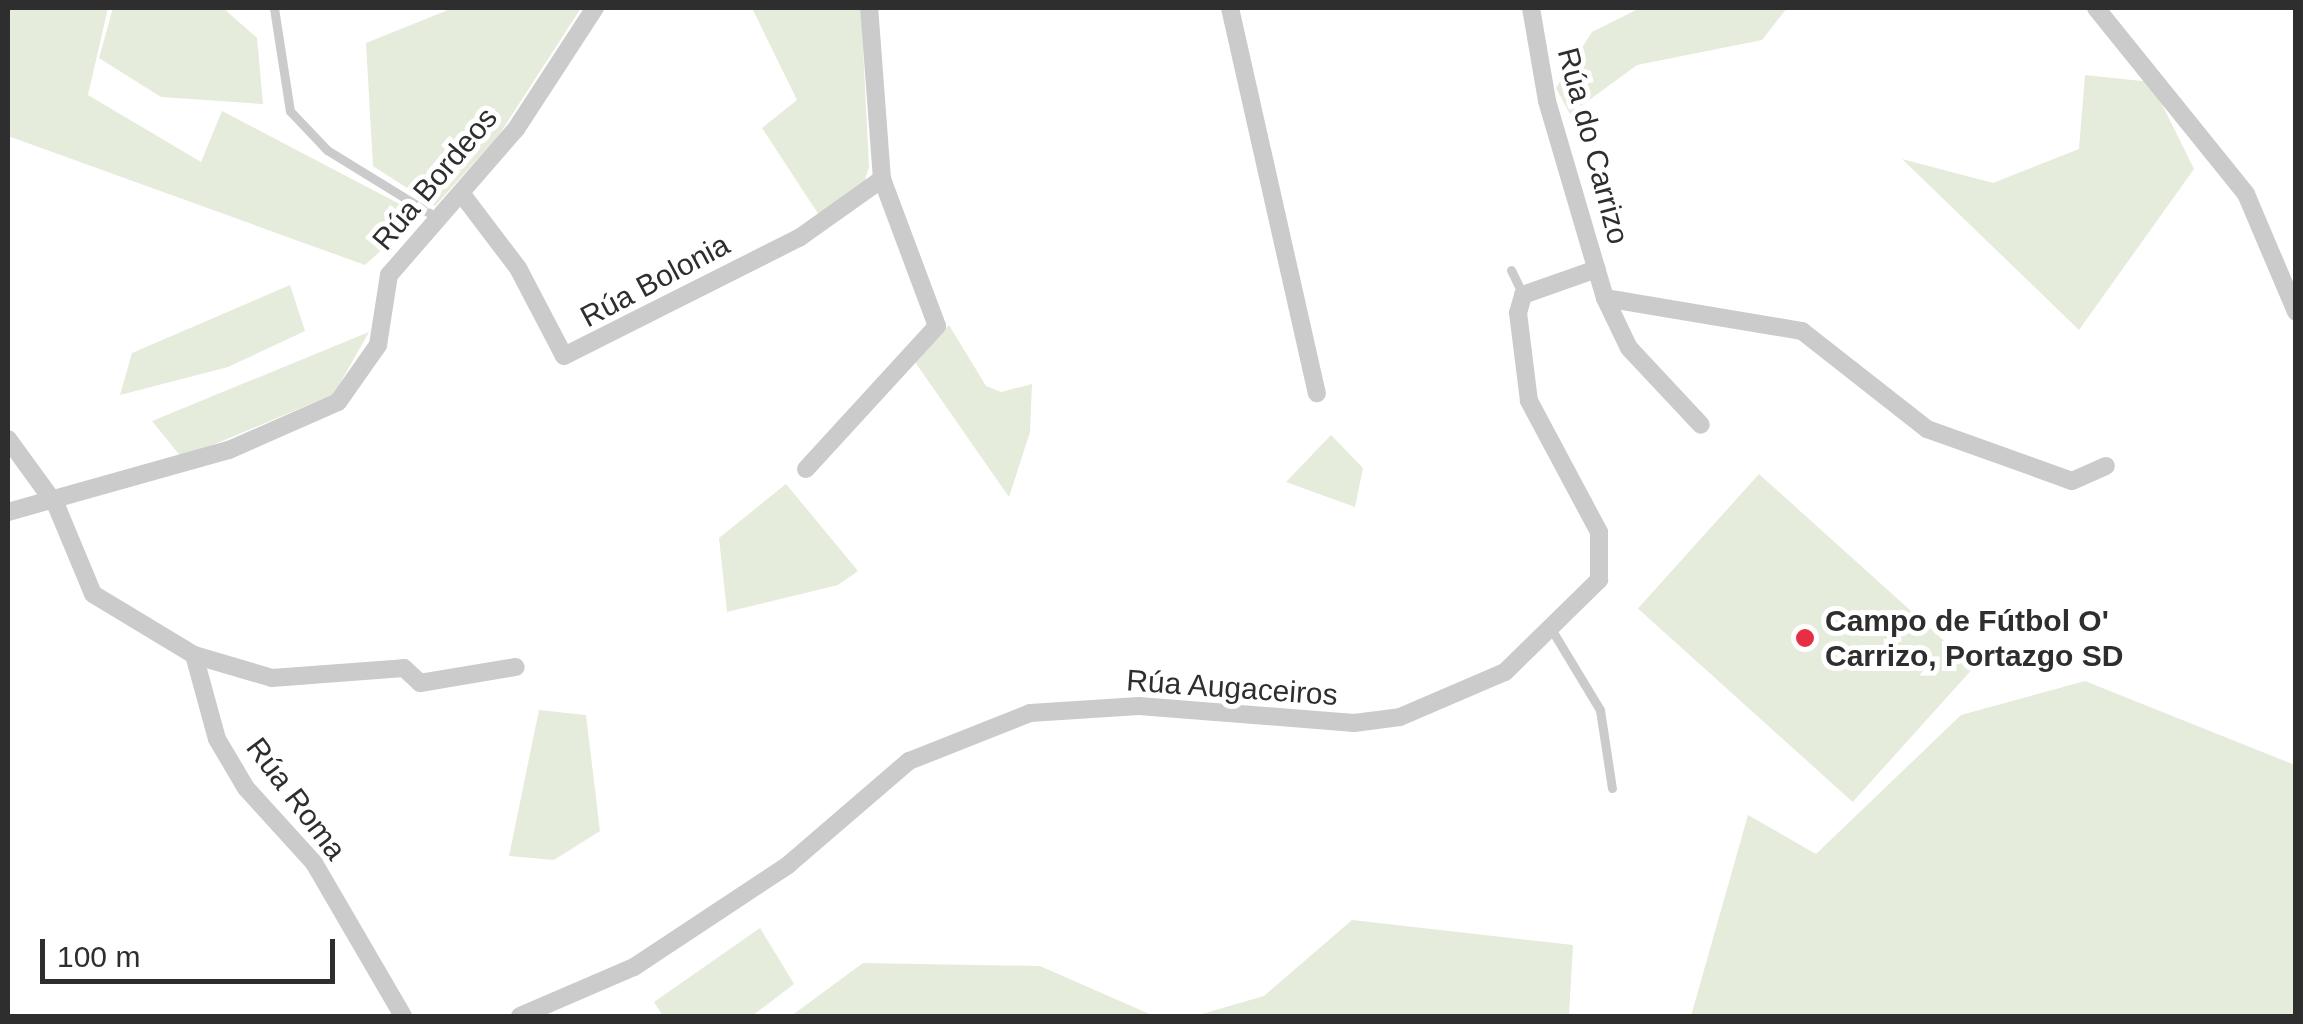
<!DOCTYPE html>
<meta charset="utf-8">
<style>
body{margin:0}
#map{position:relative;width:2303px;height:1024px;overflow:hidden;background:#fff;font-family:Helvetica,sans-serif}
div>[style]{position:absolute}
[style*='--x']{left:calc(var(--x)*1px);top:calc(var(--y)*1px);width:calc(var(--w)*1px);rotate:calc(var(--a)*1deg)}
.green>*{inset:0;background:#e5ecdb;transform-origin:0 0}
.lane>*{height:9px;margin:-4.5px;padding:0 4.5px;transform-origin:4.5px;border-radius:4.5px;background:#cbcbcb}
.street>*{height:18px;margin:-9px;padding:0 9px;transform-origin:9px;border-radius:9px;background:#cbcbcb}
.dots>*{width:28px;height:28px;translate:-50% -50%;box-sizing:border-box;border:5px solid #fff;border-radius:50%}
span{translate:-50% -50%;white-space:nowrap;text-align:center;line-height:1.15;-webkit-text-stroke:10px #fff;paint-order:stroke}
.street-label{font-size:30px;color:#2e2e2e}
.poi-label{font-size:30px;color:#2e2e2e;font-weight:700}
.left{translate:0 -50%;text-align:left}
.frame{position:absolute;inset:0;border:10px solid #2e2e2e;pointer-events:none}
.scale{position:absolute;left:40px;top:939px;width:295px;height:45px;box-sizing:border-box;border:5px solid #2e2e2e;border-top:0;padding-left:12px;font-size:30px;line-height:35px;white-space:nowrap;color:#2e2e2e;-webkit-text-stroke:8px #fff;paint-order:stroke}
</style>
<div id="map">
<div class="green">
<div style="clip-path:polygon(8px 8px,108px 8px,88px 95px,201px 162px,222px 111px,411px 210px,414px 221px,365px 265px,8px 136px)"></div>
<div style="clip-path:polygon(113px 8px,223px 8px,257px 38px,263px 104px,161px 97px,99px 58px)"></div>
<div style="clip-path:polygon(453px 8px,581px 8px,499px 135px,435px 206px,373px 166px,366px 43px)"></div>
<div style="clip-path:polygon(752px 8px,861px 8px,869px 167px,864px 183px,819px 215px,762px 128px,797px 100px)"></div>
<div style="clip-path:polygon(1640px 8px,1787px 8px,1762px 40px,1637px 65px,1570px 114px,1556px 88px,1592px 32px)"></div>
<div style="clip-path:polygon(2085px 75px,2151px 82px,2194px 169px,2079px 330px,1902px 159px,1993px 183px,2079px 149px)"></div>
<div style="clip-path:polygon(290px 285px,305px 331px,228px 367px,120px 395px,132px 353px)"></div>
<div style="clip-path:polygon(949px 325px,986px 386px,1001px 392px,1032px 384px,1030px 432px,1009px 497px,915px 362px)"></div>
<div style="clip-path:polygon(369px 332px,334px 394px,182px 458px,152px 421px)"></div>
<div style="clip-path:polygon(1331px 435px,1363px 468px,1355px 507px,1286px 482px)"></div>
<div style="left:1759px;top:474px;width:289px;height:181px;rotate:42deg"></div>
<div style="clip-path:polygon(786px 484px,858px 571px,838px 585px,727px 612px,719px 538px)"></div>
<div style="clip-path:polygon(2085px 681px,2295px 765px,2295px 1016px,1691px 1016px,1748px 815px,1816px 854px,1961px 715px)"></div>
<div style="clip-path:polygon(539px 710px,586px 715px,600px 831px,554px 860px,509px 856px)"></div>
<div style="clip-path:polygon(1352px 920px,1573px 945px,1569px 1016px,1195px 1016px,1264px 996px)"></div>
<div style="clip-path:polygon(760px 928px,794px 984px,752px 1016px,663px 1016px,654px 1002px)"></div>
<div style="clip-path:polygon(863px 963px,1040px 966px,1154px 1016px,791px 1016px)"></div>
</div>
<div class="lane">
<div style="--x:274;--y:8;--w:104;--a:81.2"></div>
<div style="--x:290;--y:111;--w:54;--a:46.5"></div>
<div style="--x:327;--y:150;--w:132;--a:31.6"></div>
<div style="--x:1511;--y:270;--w:28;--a:64"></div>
<div style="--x:1553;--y:632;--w:91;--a:58.9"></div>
<div style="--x:1600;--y:710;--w:79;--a:81.3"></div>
</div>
<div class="street">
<div style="--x:1230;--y:8;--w:395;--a:77.3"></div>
<div style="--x:1531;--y:8;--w:94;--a:80.2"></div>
<div style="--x:1547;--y:101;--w:205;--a:73.6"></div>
<div style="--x:1605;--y:298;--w:55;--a:64.4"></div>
<div style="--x:1629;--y:348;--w:105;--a:46.9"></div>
<div style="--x:2096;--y:8;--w:239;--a:51.1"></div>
<div style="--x:2246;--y:194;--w:128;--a:67"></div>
<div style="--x:461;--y:193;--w:94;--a:52.8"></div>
<div style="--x:518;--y:268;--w:99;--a:62.4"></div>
<div style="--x:564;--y:356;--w:263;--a:-26.7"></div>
<div style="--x:799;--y:238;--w:102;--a:-35.4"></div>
<div style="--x:1605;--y:298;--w:200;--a:9.5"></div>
<div style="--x:1802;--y:331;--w:159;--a:38.1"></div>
<div style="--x:1927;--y:429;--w:154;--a:19.7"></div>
<div style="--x:2072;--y:481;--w:37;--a:-24"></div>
<div style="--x:8;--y:439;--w:82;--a:54"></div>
<div style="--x:56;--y:505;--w:96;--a:67.4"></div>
<div style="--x:93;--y:594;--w:118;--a:31.1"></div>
<div style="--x:194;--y:655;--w:87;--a:74.7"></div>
<div style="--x:217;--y:739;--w:57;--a:59.4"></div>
<div style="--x:246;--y:788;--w:101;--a:47.8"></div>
<div style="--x:314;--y:863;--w:177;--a:59.8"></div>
<div style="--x:806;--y:469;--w:194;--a:-47.5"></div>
<div style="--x:937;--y:326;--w:157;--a:-110.5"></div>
<div style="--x:882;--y:179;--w:171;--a:-94.3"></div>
<div style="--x:8;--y:512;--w:230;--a:-15.7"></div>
<div style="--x:229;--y:450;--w:119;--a:-23.8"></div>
<div style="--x:338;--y:402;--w:70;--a:-54.9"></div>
<div style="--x:378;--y:345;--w:71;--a:-81.1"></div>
<div style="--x:389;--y:275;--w:194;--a:-49"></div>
<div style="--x:516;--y:129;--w:145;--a:-56.9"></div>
<div style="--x:194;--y:655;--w:81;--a:16.4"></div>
<div style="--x:272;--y:678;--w:132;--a:-4.3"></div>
<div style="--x:404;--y:668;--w:22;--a:43"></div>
<div style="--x:420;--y:683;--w:97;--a:-9.5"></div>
<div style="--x:520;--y:1016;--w:124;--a:-23.3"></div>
<div style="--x:634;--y:967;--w:185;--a:-33.5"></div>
<div style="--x:788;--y:865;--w:160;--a:-40.7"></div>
<div style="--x:909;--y:761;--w:130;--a:-21.6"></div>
<div style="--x:1030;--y:713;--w:109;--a:-3.7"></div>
<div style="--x:1139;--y:706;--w:216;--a:4.5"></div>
<div style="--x:1354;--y:723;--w:46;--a:-7.4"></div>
<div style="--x:1400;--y:717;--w:114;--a:-23.2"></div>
<div style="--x:1505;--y:672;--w:132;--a:-44.4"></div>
<div style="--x:1599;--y:580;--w:48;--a:-90"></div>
<div style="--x:1599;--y:532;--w:149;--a:-118.1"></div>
<div style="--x:1529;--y:401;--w:89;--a:-97.1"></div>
<div style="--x:1518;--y:313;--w:19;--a:-74"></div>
<div style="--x:1523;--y:295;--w:78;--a:-19.4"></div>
</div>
<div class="dots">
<div style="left:1805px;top:638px;background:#e62e44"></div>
</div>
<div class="street-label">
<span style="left:1593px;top:146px;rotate:75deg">Rúa do Carrizo</span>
<span style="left:435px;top:179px;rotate:-50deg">Rúa Bordeos</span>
<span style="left:655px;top:281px;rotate:-28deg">Rúa Bolonia</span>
<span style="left:1232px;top:688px;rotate:4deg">Rúa Augaceiros</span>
<span style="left:296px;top:799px;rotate:53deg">Rúa Roma</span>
</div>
<div class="poi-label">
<span class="left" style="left:1825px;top:638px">Campo de Fútbol O'<br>Carrizo, Portazgo SD</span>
</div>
<div class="frame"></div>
<div class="scale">100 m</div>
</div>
